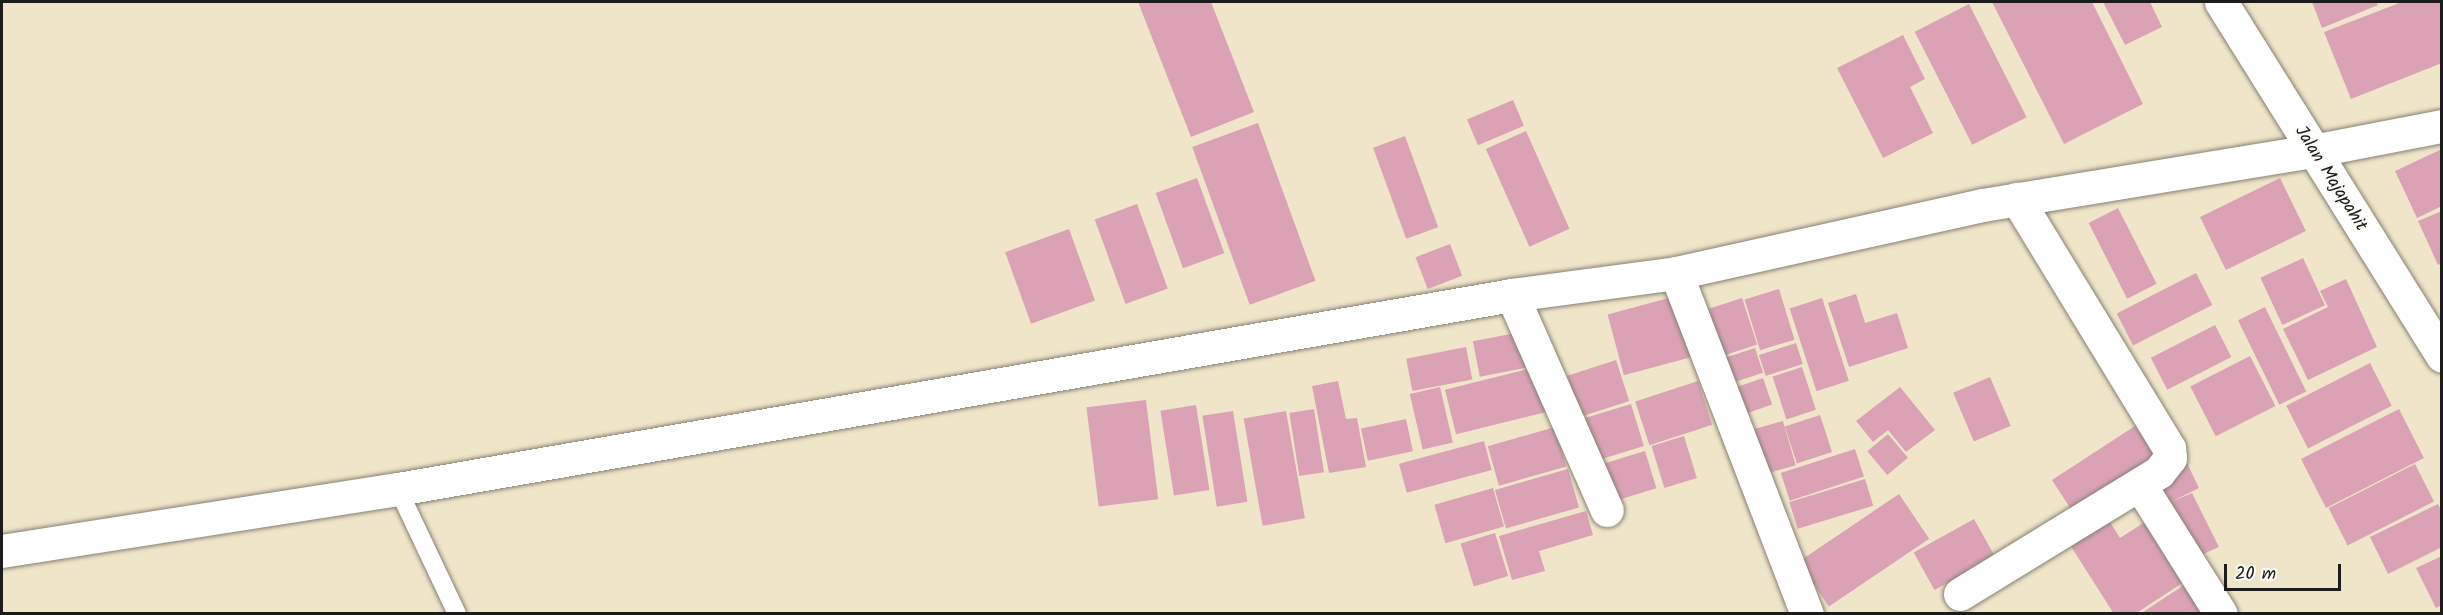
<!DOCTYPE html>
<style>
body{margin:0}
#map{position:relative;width:2443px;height:615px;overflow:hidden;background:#efe5c9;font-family:Kalam,sans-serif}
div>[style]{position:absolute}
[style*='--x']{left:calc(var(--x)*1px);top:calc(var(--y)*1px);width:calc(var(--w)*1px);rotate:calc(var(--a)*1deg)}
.building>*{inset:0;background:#dba2b6;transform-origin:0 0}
.roads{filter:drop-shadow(0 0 2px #868072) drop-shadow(0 0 2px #868072)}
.service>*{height:18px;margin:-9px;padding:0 9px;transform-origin:9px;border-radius:9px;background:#fff}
.minor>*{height:33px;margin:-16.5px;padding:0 16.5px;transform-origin:16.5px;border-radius:16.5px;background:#fff}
span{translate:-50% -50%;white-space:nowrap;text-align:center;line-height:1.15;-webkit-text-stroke:4.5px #fdfcf7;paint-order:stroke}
.street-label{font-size:18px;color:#1c1c1c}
.frame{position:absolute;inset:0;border:3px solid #1c1c1c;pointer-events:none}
.scale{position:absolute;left:2224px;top:564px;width:117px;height:27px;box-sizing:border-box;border:3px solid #1c1c1c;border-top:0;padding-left:8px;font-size:18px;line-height:21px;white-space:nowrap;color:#1c1c1c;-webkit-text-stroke:4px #fdfcf7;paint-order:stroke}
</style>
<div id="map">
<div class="building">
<div style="clip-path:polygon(1138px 2px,1211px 2px,1254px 112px,1191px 137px)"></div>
<div style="clip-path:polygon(1992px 2px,2092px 2px,2143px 104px,2064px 144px)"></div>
<div style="clip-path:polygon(2103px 2px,2150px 2px,2162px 27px,2125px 45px)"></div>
<div style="clip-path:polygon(2312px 2px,2376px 2px,2378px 5px,2322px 28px)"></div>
<div style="clip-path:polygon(2402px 2px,2442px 2px,2442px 63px,2351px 99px,2324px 32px)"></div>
<div style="left:1969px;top:4px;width:127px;height:61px;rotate:63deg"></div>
<div style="clip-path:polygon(1903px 35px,1925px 79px,1910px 87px,1933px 133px,1883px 158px,1837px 68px)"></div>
<div style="left:1513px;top:100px;width:28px;height:50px;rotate:67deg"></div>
<div style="left:1258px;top:123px;width:168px;height:70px;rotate:70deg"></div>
<div style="left:1526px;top:131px;width:107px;height:44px;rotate:66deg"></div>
<div style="left:1405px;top:136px;width:97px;height:34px;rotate:70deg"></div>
<div style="clip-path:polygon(2442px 149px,2442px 206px,2417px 218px,2395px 171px)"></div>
<div style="left:1197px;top:178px;width:80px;height:44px;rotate:70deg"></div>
<div style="left:2280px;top:178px;width:59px;height:89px;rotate:64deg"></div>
<div style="left:1137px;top:204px;width:90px;height:45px;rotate:70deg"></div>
<div style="left:2118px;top:208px;width:85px;height:33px;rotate:63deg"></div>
<div style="clip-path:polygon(2442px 211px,2442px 263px,2438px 265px,2418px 221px)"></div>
<div style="left:1069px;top:229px;width:76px;height:68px;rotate:70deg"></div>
<div style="left:1450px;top:244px;width:34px;height:37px;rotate:69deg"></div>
<div style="left:2303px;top:258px;width:52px;height:47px;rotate:65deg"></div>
<div style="left:2196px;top:273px;width:36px;height:89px;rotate:63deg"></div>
<div style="clip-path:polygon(2346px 279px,2377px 347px,2308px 380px,2283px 329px,2328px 307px,2320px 291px)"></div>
<div style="left:1779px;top:289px;width:53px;height:36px;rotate:73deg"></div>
<div style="clip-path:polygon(1856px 294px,1865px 323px,1897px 313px,1908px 348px,1849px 367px,1828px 303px)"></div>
<div style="left:1680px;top:295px;width:63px;height:75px;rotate:75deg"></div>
<div style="left:1742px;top:298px;width:49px;height:47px;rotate:72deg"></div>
<div style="left:1822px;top:298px;width:87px;height:34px;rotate:72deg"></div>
<div style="left:2265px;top:307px;width:94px;height:30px;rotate:64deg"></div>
<div style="left:2215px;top:325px;width:36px;height:72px;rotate:63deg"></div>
<div style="left:1521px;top:332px;width:36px;height:49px;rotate:79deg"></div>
<div style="left:1796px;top:343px;width:22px;height:39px;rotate:72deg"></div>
<div style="left:1466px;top:347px;width:33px;height:61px;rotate:79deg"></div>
<div style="left:1755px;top:348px;width:26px;height:43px;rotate:72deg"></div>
<div style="left:2250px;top:356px;width:56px;height:67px;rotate:63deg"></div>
<div style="left:1616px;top:360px;width:43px;height:51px;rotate:72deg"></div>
<div style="left:2370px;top:363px;width:48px;height:94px;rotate:63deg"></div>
<div style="left:1540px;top:366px;width:46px;height:98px;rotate:76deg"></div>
<div style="left:1802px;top:367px;width:45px;height:31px;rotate:72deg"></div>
<div style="left:1990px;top:377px;width:53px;height:40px;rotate:67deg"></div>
<div style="left:1763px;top:378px;width:28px;height:39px;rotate:71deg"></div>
<div style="clip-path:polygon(1338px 381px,1346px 419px,1357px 418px,1366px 467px,1329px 473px,1312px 386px)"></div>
<div style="left:1698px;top:381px;width:46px;height:66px;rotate:72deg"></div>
<div style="left:1440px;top:387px;width:57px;height:31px;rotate:77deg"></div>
<div style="clip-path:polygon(1900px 387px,1935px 430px,1906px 452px,1888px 430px,1873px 442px,1856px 421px)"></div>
<div style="left:1146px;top:400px;width:100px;height:60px;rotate:83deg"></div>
<div style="left:1631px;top:404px;width:44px;height:49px;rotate:73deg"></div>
<div style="left:1196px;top:405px;width:86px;height:36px;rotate:81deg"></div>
<div style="left:1314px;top:409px;width:64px;height:25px;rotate:81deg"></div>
<div style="left:2399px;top:409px;width:55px;height:110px;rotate:63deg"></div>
<div style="left:1233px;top:411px;width:92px;height:31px;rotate:81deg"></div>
<div style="left:1286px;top:411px;width:109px;height:43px;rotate:80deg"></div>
<div style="left:1820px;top:415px;width:39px;height:37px;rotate:72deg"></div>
<div style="left:1406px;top:419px;width:33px;height:46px;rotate:78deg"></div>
<div style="left:1783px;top:421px;width:46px;height:34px;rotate:74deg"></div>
<div style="left:2135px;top:426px;width:45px;height:99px;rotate:57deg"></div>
<div style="left:1555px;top:427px;width:41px;height:70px;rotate:74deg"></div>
<div style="left:1888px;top:434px;width:31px;height:27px;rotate:50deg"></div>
<div style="left:1684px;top:436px;width:44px;height:34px;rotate:73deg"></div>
<div style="left:1484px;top:441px;width:30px;height:88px;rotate:75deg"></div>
<div style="left:1855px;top:449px;width:29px;height:78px;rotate:72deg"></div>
<div style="left:1645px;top:451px;width:39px;height:53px;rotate:73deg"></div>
<div style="clip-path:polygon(2187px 463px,2199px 488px,2171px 502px,2192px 493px,2219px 547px,2192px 559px,2145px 484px)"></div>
<div style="left:2415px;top:464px;width:42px;height:97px;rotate:63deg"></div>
<div style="left:1568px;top:469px;width:40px;height:76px;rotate:74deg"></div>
<div style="left:1865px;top:479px;width:28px;height:79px;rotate:73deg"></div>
<div style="left:1493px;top:488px;width:40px;height:61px;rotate:74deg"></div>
<div style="left:1899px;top:494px;width:54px;height:121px;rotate:56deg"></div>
<div style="clip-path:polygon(2438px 504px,2442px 512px,2442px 547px,2388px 574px,2370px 537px)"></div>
<div style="clip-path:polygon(1586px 511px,1593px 535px,1539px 551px,1545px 571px,1512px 580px,1499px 536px)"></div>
<div style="clip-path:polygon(2103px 511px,2120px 538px,2148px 520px,2184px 582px,2135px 614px,2114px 614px,2065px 537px)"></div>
<div style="left:1974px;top:519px;width:43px;height:69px;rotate:61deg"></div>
<div style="left:1495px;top:533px;width:45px;height:36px;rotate:73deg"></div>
<div style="clip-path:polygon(2442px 556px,2442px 605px,2436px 608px,2416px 568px)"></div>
<div style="clip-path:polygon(2184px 585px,2202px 614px,2140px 614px)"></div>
</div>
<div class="roads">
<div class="service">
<div style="--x:398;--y:489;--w:138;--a:64.7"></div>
</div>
<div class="minor">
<div style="--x:2221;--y:2;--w:417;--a:58"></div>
<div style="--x:1676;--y:273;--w:365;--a:69"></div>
<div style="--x:1512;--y:295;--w:235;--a:66.2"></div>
<div style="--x:2140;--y:485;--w:152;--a:57.9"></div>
<div style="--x:2;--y:551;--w:401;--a:-8.9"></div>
<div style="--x:398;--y:489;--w:1131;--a:-9.88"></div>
<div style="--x:1512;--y:295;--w:165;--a:-7.6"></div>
<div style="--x:1676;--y:273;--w:313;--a:-12.5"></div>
<div style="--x:1982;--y:205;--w:334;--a:-9.3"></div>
<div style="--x:2312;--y:151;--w:132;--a:-10.9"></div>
<div style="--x:1960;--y:594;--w:233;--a:-31.5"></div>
<div style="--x:2159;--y:472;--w:18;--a:-52"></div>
<div style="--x:2170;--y:458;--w:10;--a:-96"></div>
<div style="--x:2169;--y:448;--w:292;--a:-121.4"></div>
</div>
</div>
<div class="street-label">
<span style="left:2330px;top:179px;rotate:58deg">Jalan Majapahit</span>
</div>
<div class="frame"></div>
<div class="scale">20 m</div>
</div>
